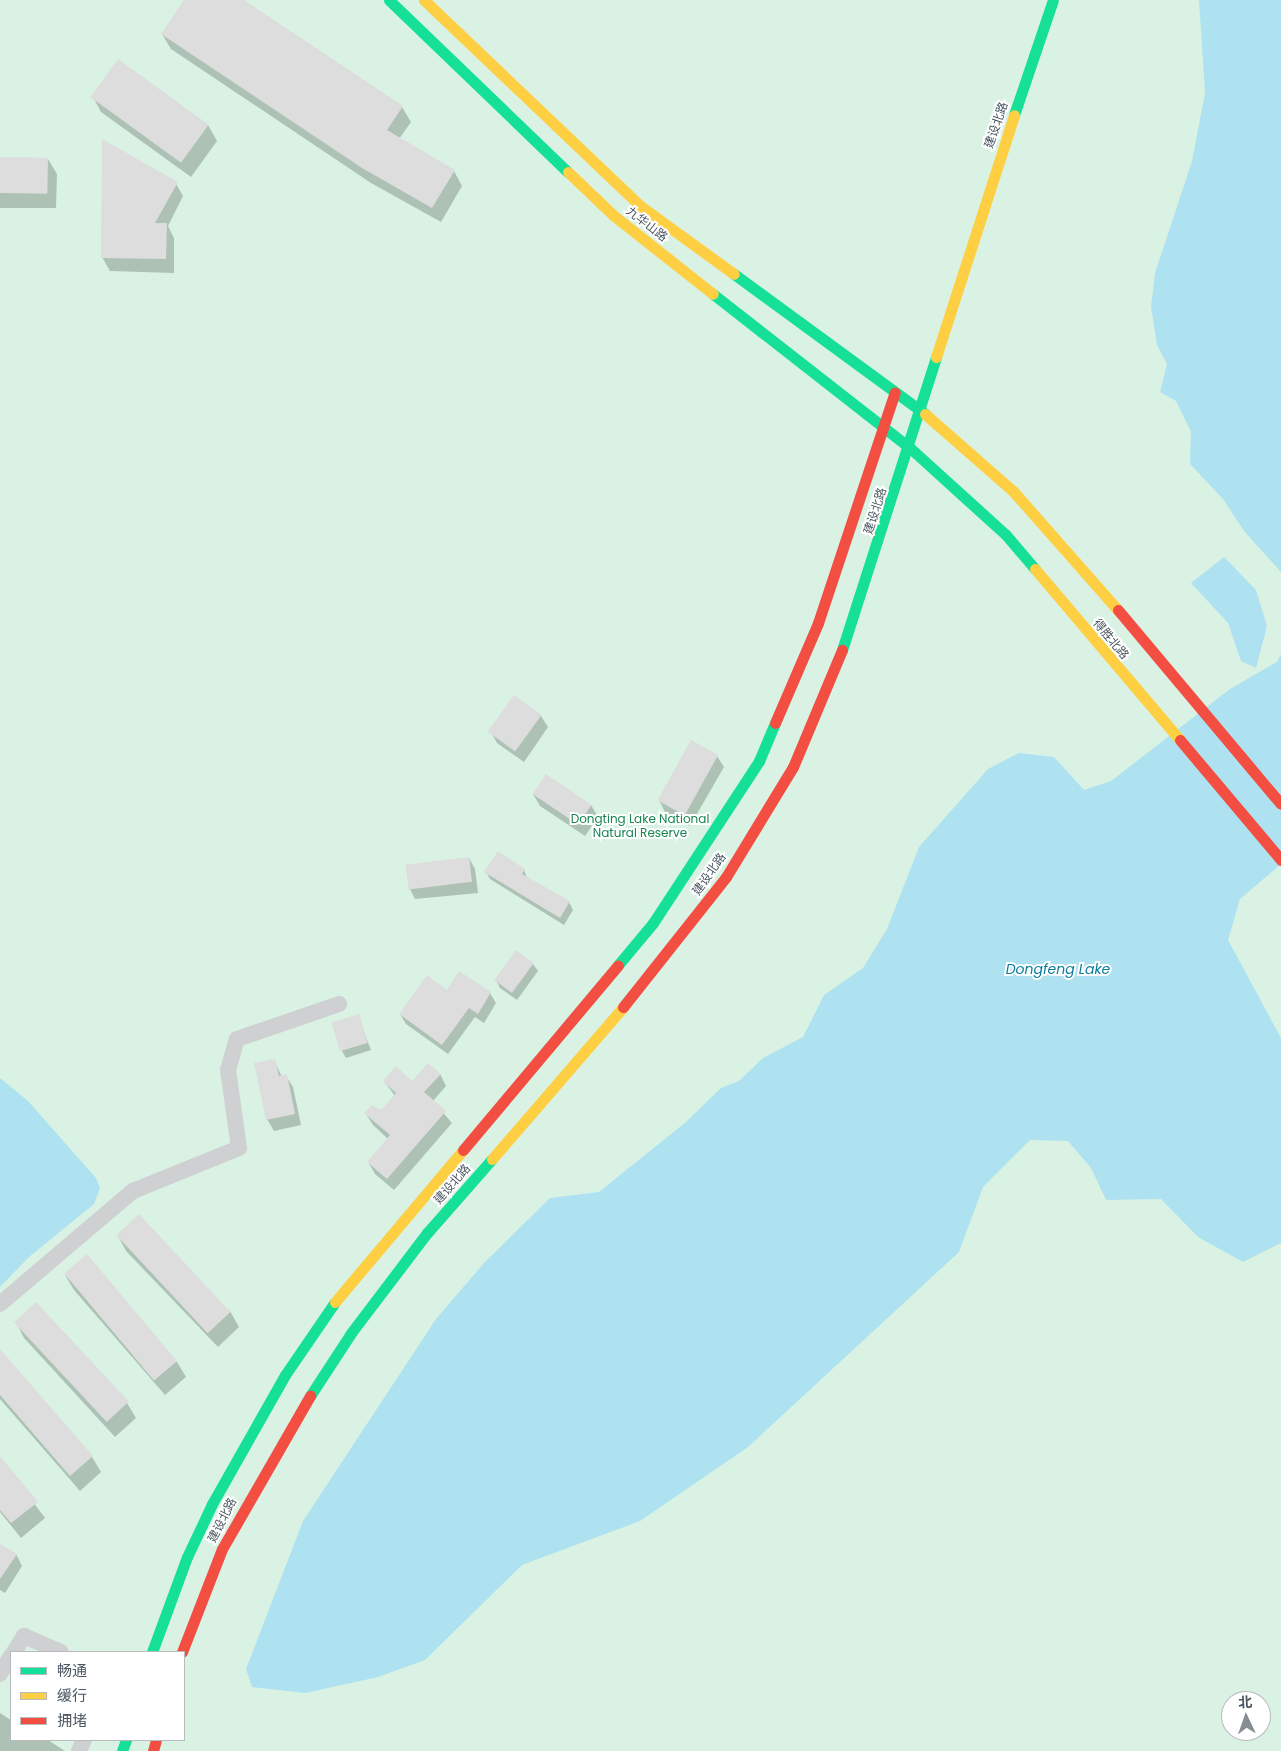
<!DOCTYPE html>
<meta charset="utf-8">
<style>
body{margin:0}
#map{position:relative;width:1281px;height:1751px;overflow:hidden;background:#f4f4f4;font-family:Poppins,"Noto Sans SC",sans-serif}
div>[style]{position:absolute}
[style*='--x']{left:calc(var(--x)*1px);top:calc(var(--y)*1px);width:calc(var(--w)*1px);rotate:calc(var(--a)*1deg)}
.green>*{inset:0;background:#d9f2e3}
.water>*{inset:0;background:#aee2f0}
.shadow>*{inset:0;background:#0003}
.building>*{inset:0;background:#ddddde;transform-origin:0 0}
.street>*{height:16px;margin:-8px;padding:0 8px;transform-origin:8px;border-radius:8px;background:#ced0d2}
.fast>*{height:11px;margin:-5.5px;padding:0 5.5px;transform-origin:5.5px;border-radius:5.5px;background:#16e098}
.slow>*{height:11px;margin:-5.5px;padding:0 5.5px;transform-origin:5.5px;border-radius:5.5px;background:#ffcf43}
.jam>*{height:11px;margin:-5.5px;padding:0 5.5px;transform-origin:5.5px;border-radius:5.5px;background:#f24e42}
span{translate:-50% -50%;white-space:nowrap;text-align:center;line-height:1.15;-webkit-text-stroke:4px #fff;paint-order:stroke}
.street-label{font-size:12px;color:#4a5661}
.park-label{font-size:12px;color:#17864f}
.water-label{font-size:14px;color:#0c7c9b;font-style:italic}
.legend{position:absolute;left:10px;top:1651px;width:175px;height:90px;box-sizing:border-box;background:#fff;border:1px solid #b7bbc0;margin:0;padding:6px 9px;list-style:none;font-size:15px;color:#4a5661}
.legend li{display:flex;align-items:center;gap:10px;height:25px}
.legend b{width:25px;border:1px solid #b7bbc0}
.north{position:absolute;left:1221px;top:1691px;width:50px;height:50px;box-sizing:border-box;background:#fff;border:1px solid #b7bbc0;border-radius:50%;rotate:357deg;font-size:14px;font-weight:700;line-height:20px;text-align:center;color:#4a5661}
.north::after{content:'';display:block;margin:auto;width:18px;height:22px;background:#868d94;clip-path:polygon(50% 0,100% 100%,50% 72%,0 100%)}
</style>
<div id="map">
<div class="green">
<div style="clip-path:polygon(evenodd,0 0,1281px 0,1281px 1751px,0 1751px,0 0,11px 1652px,184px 1652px,184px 1740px,11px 1740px,11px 1652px,0 0,1231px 1701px,1261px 1701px,1261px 1731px,1231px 1731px,1231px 1701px)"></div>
</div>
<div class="water">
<div style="clip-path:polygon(1199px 0,1281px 0,1281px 572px,1244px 531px,1223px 499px,1190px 464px,1191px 432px,1176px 401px,1160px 392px,1167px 364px,1157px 345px,1151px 307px,1155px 273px,1192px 161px,1205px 93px)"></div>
<div style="clip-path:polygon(1224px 557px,1256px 590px,1267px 626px,1256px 668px,1241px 661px,1228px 623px,1191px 583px)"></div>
<div style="clip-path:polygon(1281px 654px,1281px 864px,1240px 899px,1228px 940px,1281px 1038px,1281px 1243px,1243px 1262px,1198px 1237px,1161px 1199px,1106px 1200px,1091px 1168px,1068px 1141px,1030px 1140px,983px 1187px,959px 1252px,748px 1447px,640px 1521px,522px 1565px,425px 1660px,378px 1677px,305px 1693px,252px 1687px,246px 1669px,303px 1521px,436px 1319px,484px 1263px,550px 1198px,599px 1192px,686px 1122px,721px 1088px,739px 1081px,763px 1058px,803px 1037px,824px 995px,863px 968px,887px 929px,919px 847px,988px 769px,1019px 753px,1054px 757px,1084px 790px,1111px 781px,1230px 689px,1277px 662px)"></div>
<div style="clip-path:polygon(0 1078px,28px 1101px,96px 1178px,100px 1188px,94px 1204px,29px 1257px,0 1287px)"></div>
</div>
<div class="shadow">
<div style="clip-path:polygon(185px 0,241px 0,402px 107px,411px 122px,399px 139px,454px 171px,462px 186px,441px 222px,371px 183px,171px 49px,162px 34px)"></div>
<div style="clip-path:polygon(93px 97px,208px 125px,217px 141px,191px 177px,101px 112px)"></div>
<div style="clip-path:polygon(0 158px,48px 159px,57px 174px,56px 208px,0 208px)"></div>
<div style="clip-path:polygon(175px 182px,183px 196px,168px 226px,174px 238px,174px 273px,110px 271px,102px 257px)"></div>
<div style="clip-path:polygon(541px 716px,548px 727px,524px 762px,497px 743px,491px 732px)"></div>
<div style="clip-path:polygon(717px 756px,724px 767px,690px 826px,665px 812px,659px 800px)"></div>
<div style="clip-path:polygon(533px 794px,591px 805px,598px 817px,585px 836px,540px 806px)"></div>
<div style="clip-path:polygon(469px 858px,475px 869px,478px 893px,415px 899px,409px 887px)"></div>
<div style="clip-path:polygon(524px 870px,527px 878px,569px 902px,573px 910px,564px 925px,490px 879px,486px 872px)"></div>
<div style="clip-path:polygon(516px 952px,533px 964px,538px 971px,517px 1000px,500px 988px,496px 980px)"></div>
<div style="clip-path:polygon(459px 973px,490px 993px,496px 1003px,484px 1023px,475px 1017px,448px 1054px,406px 1024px,400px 1014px,447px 991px)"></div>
<div style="clip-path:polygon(358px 1016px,371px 1050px,346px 1058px,342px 1051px)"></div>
<div style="clip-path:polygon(274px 1060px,282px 1077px,286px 1076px,293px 1087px,301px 1125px,274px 1131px,267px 1119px)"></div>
<div style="clip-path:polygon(440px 1074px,446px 1086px,433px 1101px,452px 1123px,394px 1190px,375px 1174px,368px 1162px,388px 1139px,373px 1125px,366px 1114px,381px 1111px,395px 1096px,384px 1081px,413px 1083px)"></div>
<div style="clip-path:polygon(118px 1236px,230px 1311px,239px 1327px,218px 1347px,126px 1251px)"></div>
<div style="clip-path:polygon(65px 1275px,177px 1362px,186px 1377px,165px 1395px,74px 1290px)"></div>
<div style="clip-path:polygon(16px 1322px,127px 1403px,136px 1418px,115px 1437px,24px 1338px)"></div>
<div style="clip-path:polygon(0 1351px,92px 1457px,101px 1472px,80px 1491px,0 1399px)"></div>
<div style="clip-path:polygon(0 1458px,45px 1518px,21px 1538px,0 1512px)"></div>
<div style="clip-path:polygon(0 1545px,16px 1554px,22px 1566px,5px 1593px,0 1590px)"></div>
<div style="clip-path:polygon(0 1713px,11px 1720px,11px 1740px,48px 1740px,65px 1751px,0 1751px)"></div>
</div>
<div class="building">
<div style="clip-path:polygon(184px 0,244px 0,403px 106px,387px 130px,455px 170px,432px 208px,362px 168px,161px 34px)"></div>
<div style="left:118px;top:59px;width:112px;height:47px;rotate:36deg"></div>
<div style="clip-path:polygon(102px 139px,178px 182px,155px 223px,167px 223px,166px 259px,101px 258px)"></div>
<div style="left:0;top:157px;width:48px;height:36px;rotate:1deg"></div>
<div style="left:514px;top:695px;width:34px;height:45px;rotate:36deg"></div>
<div style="left:691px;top:740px;width:31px;height:69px;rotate:29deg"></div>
<div style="left:546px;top:774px;width:55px;height:24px;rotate:34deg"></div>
<div style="clip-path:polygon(498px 851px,525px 869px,522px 874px,570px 901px,560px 918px,484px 872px)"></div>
<div style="left:469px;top:857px;width:25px;height:64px;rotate:83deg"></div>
<div style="left:516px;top:950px;width:22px;height:37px;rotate:36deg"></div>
<div style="clip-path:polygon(459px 971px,491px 992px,478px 1014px,469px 1008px,442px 1045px,399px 1014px,427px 975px,447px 990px)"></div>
<div style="left:359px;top:1014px;width:30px;height:29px;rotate:73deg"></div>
<div style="clip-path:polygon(275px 1059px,279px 1076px,287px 1074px,295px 1114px,266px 1120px,254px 1063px)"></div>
<div style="clip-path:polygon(428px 1063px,441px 1074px,424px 1092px,446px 1111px,387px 1179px,367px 1162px,390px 1135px,364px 1113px,372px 1105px,381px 1110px,396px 1093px,383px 1081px,396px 1066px,412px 1081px)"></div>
<div style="left:139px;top:1214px;width:134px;height:31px;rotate:47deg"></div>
<div style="left:87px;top:1254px;width:140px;height:30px;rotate:50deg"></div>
<div style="left:36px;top:1302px;width:136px;height:30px;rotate:47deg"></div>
<div style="clip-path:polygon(0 1349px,93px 1456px,70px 1476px,0 1395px)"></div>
<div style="clip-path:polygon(0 1456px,38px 1502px,11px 1523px,0 1510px)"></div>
<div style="clip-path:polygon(0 1544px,17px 1554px,0 1579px)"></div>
</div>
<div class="street">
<div style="--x:0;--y:1304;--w:175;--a:-40.4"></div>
<div style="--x:133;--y:1191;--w:114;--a:-22.1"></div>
<div style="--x:239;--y:1148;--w:79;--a:-98"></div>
<div style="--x:228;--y:1070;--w:32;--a:-74"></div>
<div style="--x:237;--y:1039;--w:108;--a:-18.9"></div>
<div style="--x:14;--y:1652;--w:19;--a:-58"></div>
<div style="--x:24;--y:1636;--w:40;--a:23.4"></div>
<div style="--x:0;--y:1674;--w:21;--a:-59"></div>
<div style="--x:79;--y:1751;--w:12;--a:-66"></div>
</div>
<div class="fast">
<div style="--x:389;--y:0;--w:248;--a:43.9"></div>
<div style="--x:1014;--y:115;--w:121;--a:-71.3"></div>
<div style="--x:734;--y:274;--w:237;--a:36.2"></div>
<div style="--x:713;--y:294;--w:249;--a:38"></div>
<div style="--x:909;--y:447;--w:131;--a:42.2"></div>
<div style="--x:1006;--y:535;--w:45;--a:49.5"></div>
<div style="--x:842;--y:650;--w:308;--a:-72.2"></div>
<div style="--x:618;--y:965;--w:55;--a:-50.2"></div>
<div style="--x:653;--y:923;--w:194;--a:-56.8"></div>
<div style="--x:759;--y:761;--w:41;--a:-67.2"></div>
<div style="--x:310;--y:1396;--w:75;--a:-56.9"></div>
<div style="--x:351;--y:1333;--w:126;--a:-52.8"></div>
<div style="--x:427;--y:1233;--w:98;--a:-48.7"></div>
<div style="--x:152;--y:1652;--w:101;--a:-69.8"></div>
<div style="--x:187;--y:1557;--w:59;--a:-64.7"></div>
<div style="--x:212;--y:1504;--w:148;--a:-60.5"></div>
<div style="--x:285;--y:1375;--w:88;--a:-55.6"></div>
<div style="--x:122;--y:1751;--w:12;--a:-70"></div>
</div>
<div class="slow">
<div style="--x:424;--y:0;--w:297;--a:43.6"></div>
<div style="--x:639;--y:205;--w:117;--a:36"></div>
<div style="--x:568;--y:172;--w:62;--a:43.7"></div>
<div style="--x:613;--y:215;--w:127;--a:38.3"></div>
<div style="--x:936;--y:357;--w:254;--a:-72.1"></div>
<div style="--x:925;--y:414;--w:117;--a:41.2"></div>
<div style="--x:1013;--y:491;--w:159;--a:48.6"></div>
<div style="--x:1035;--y:569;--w:224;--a:49.7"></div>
<div style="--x:492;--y:1159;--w:201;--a:-49.2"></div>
<div style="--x:335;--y:1302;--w:199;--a:-49.9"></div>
</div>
<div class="jam">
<div style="--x:1118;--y:610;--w:253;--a:50"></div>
<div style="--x:775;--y:723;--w:109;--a:-66.7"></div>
<div style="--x:818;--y:623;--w:243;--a:-71.6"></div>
<div style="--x:1180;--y:740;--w:157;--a:49.9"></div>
<div style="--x:623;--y:1007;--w:166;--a:-51.6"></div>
<div style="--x:726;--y:877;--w:129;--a:-58.7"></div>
<div style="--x:793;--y:767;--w:127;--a:-67.3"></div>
<div style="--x:463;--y:1150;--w:241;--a:-50"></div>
<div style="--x:182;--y:1652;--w:110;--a:-68.8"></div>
<div style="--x:222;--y:1549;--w:177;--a:-60.1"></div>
<div style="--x:153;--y:1751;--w:11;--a:-75"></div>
</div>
<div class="street-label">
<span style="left:996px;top:125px;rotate:-71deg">建设北路</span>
<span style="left:647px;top:224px;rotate:38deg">九华山路</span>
<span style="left:875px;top:511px;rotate:-72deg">建设北路</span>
<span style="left:1111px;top:639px;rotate:50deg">得胜北路</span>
<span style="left:709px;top:874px;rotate:-55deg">建设北路</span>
<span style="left:452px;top:1184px;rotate:-49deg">建设北路</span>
<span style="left:222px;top:1520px;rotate:-63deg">建设北路</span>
</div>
<div class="park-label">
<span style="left:640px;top:826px">Dongting Lake National<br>Natural Reserve</span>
</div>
<div class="water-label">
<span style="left:1058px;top:969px">Dongfeng Lake</span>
</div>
<ul class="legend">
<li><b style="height:6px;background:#16e098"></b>畅通</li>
<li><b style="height:6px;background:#ffcf43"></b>缓行</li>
<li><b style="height:6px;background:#f24e42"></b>拥堵</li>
</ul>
<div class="north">北</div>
</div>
